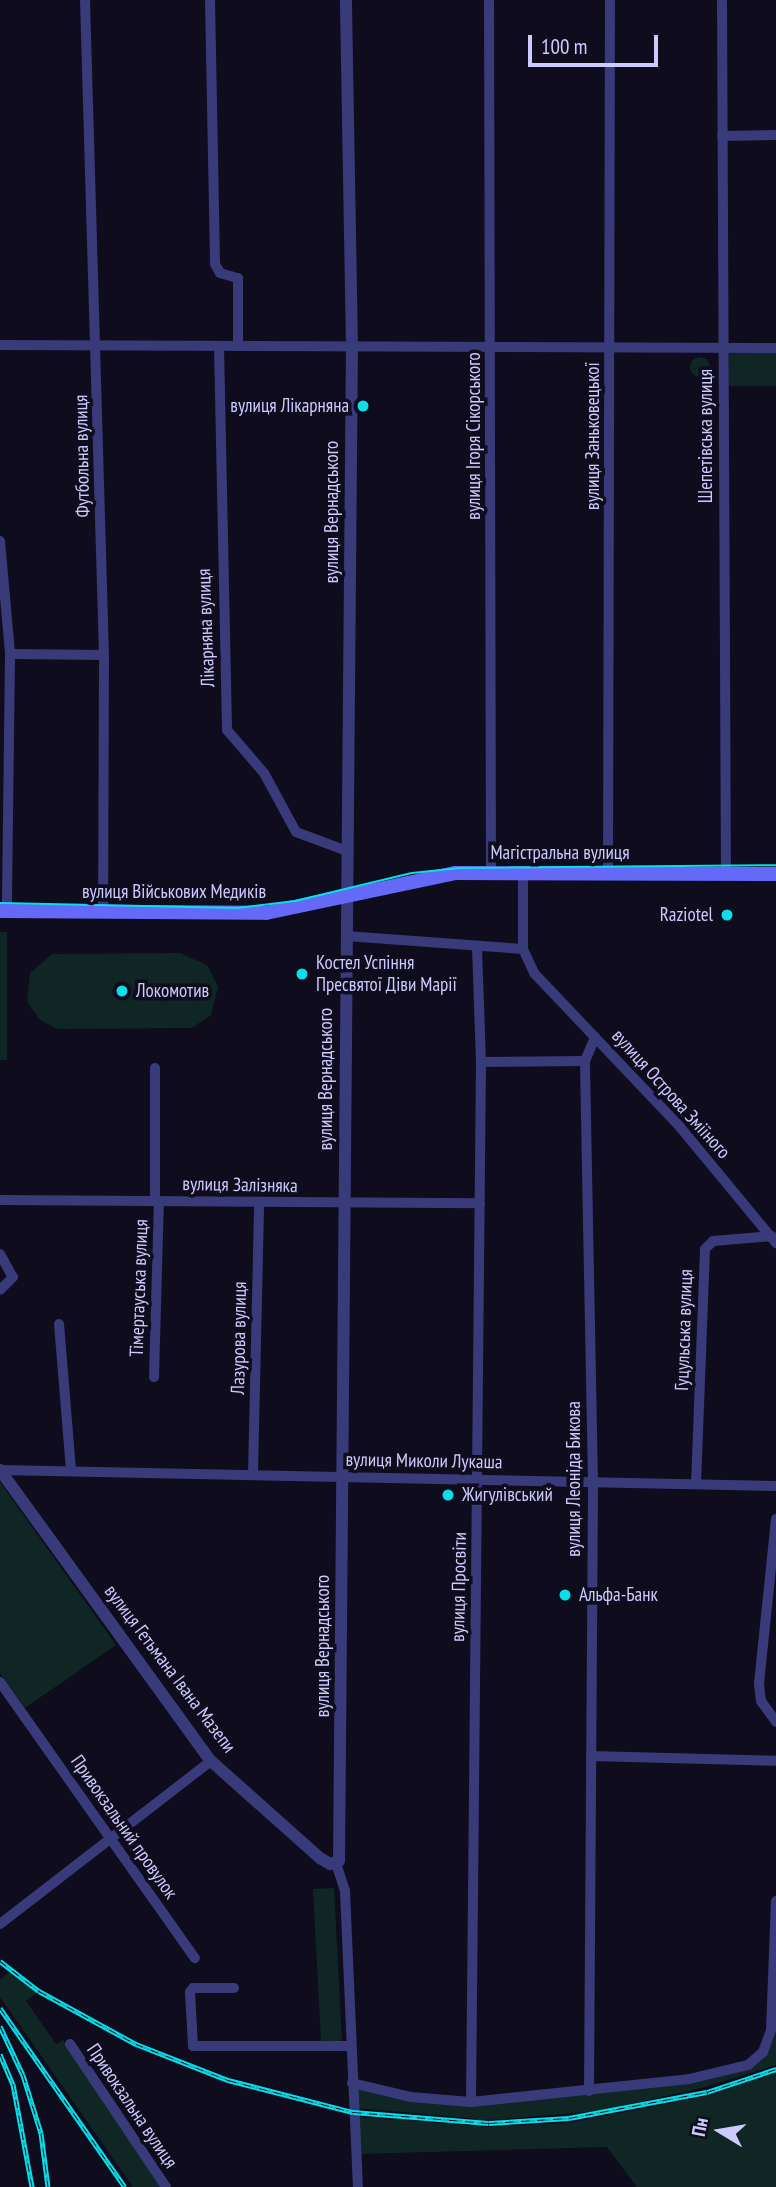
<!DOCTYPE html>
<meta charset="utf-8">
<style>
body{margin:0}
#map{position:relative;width:776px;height:2187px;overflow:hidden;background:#0e0c1d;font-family:"PT Sans Narrow",sans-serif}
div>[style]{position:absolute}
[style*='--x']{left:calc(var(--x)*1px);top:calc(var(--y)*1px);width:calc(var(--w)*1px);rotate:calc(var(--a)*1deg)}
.green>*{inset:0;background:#102624;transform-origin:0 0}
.round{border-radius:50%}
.minor>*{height:10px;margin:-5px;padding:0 5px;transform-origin:5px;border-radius:5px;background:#393a7a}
.tertiary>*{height:12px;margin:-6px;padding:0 6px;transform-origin:6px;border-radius:6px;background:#393a7a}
.secondary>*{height:14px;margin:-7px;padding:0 7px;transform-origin:7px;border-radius:7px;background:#6569f8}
.tram>*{height:2px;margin:-1px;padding:0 1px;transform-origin:1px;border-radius:1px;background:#0adee9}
.rail>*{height:5px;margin-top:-2.5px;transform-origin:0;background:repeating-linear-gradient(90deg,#0e0c1d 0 8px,#0adee9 0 16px);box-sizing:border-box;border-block:2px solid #0adee9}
.dots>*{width:19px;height:19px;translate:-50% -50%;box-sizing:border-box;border:4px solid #0e0c1d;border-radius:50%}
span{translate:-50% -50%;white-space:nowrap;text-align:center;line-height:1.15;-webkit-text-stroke:7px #0e0c1d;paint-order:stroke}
.poi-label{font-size:19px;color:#cdcafd}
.right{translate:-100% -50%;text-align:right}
.left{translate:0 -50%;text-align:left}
.street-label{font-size:19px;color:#cdcafd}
.north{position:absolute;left:685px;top:2096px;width:70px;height:70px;-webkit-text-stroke:5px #0e0c1d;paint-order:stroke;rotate:281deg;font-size:19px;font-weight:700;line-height:28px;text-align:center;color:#cdcafd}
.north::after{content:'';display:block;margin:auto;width:24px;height:32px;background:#cdcafd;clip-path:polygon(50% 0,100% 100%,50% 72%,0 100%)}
.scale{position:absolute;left:528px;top:35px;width:130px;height:32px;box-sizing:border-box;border:4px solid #cdcafd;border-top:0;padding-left:9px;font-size:21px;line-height:24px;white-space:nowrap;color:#cdcafd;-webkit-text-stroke:5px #0e0c1d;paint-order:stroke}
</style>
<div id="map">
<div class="green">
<div style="left:776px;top:353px;width:33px;height:47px;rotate:90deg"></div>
<div class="round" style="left:690px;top:357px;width:20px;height:20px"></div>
<div style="left:7px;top:932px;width:128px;height:7px;rotate:90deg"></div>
<div style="clip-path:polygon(180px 953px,207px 965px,218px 987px,211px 1015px,192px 1028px,58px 1029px,40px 1020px,27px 1002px,30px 973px,52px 954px)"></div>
<div style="clip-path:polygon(0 1482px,116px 1645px,25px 1708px,0 1673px)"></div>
<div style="left:334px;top:1888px;width:154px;height:21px;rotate:87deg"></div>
<div style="clip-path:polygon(10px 1972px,37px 1993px,26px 2001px,56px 2044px,63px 2040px,162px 2187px,133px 2187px,0 1997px,0 1980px)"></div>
<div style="clip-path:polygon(776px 1985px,776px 2065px,705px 2087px,601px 2111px,489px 2120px,357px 2108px,355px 2086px,434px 2102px,690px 2080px,765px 2054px)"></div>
<div style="clip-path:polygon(776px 2073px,776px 2187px,637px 2187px,607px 2147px,359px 2154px,357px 2117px,489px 2127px,570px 2123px,707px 2096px)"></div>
</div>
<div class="minor">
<div style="--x:85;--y:0;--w:655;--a:88.34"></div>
<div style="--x:104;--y:655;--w:257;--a:90.2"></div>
<div style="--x:210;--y:0;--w:264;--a:88.9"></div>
<div style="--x:215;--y:264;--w:10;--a:61"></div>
<div style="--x:220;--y:273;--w:19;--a:16"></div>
<div style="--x:238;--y:278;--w:68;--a:90"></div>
<div style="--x:489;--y:0;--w:872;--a:89.87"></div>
<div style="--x:722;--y:0;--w:871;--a:89.74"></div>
<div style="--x:722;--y:136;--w:54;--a:-1.1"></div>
<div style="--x:0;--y:345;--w:776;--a:0.22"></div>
<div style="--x:219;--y:346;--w:384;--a:88.8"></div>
<div style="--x:227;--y:730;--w:57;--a:49.3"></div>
<div style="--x:264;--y:773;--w:67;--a:61.5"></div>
<div style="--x:296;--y:832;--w:54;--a:20.4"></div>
<div style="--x:0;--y:541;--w:113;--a:84.9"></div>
<div style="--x:10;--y:654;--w:257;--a:90.7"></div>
<div style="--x:10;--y:654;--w:94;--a:0.6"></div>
<div style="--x:608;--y:872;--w:872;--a:-89.87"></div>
<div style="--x:346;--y:936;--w:177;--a:4.2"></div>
<div style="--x:523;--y:949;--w:26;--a:65"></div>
<div style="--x:534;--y:973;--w:212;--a:46.5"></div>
<div style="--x:680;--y:1127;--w:151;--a:50.4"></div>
<div style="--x:523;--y:949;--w:76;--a:-90"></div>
<div style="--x:481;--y:1062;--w:104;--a:-0.6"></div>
<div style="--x:155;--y:1068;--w:133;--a:90"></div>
<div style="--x:0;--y:1200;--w:480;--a:0.4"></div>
<div style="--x:0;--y:1254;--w:26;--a:61"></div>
<div style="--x:13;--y:1277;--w:18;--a:135"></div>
<div style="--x:59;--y:1324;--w:147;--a:85.3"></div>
<div style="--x:154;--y:1377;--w:176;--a:-88.4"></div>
<div style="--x:0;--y:1470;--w:776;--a:1.18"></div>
<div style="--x:253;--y:1474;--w:270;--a:-88.7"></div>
<div style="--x:696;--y:1484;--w:235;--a:-87.8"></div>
<div style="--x:705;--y:1249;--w:11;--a:-45"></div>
<div style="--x:713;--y:1241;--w:59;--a:-4.8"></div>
<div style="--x:776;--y:1519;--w:165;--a:95.9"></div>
<div style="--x:759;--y:1683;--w:18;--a:84"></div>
<div style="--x:761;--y:1701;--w:26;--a:54"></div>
<div style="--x:0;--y:1682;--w:338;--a:54.8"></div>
<div style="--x:591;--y:1756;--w:185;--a:1.5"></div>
<div style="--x:336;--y:1863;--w:29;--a:72"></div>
<div style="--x:345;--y:1891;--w:296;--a:87.5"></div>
<div style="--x:0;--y:1924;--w:267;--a:-37.7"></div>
<div style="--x:234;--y:1988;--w:41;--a:180"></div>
<div style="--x:193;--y:1988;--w:5;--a:127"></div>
<div style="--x:190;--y:1992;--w:54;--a:86.8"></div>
<div style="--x:193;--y:2046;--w:158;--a:0"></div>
<div style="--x:70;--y:2044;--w:172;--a:56.1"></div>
<div style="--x:352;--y:2083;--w:61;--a:13.3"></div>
<div style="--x:411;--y:2097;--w:60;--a:4.8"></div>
<div style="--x:471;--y:2102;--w:219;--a:-6"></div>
<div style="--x:689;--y:2079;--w:61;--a:-13.3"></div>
<div style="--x:748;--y:2065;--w:20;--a:-41"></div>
<div style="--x:763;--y:2052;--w:23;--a:-70"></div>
<div style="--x:771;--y:2030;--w:129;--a:-87.8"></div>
<div style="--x:589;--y:2091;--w:609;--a:-89.62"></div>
<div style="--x:593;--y:1482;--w:421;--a:-91.1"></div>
<div style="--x:585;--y:1061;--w:26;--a:-67"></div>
<div style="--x:471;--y:2102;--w:1040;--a:-89.45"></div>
<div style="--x:481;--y:1062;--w:116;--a:-92"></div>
</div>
<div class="tertiary">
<div style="--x:0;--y:1470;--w:359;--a:54.1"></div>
<div style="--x:211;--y:1761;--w:146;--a:41.7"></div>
<div style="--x:320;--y:1858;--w:12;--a:31"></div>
<div style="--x:330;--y:1864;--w:9;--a:-18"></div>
<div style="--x:339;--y:1861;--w:1513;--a:-89.51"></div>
<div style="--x:352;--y:348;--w:348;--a:-91"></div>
</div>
<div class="secondary">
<div style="--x:0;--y:911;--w:266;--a:0.4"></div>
<div style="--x:266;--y:913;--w:193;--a:-11.9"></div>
<div style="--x:455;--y:873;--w:321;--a:0.2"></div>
</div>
<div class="tram">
<div style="--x:0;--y:903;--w:237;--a:1.2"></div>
<div style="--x:237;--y:908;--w:58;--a:-6.9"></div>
<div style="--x:295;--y:901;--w:120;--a:-13.5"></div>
<div style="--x:412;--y:873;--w:48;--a:-5.9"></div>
<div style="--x:460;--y:868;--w:316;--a:-0.5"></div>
</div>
<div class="rail">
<div style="--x:0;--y:1961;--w:49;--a:37.6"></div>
<div style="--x:39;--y:1991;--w:111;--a:28.7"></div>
<div style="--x:136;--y:2044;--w:99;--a:21.4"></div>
<div style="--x:228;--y:2080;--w:129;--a:14.4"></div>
<div style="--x:353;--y:2112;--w:136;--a:4.6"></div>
<div style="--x:489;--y:2123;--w:80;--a:-3.6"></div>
<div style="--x:569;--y:2118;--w:140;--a:-10.7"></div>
<div style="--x:707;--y:2092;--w:73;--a:-18.4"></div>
<div style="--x:0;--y:2008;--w:218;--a:55.1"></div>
<div style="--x:0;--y:2026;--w:54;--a:64.9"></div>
<div style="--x:23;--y:2075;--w:61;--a:72.8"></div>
<div style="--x:41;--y:2133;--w:54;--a:82.6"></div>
<div style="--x:0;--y:2054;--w:33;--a:67"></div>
<div style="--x:13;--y:2084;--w:105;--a:79.5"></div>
</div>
<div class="dots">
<div style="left:363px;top:406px;background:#0adee9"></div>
<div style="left:727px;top:915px;background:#0adee9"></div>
<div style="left:302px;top:974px;background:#0adee9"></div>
<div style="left:122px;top:991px;background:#0adee9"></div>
<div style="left:448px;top:1495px;background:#0adee9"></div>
<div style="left:565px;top:1595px;background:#0adee9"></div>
</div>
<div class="poi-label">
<span class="right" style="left:349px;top:406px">вулиця Лікарняна</span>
<span class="right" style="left:713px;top:915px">Raziotel</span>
<span class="left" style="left:316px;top:974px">Костел Успіння<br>Пресвятої Діви Марії</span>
<span class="left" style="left:136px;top:991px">Локомотив</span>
<span class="left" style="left:462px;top:1495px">Жигулівський</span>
<span class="left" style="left:579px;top:1595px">Альфа-Банк</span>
</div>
<div class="street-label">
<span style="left:474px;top:436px;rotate:-90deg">вулиця Ігоря Сікорського</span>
<span style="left:593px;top:436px;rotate:-90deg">вулиця Заньковецької</span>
<span style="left:706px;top:436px;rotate:-90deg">Шепетівська вулиця</span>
<span style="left:82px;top:456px;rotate:-91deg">Футбольна вулиця</span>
<span style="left:332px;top:512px;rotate:-90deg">вулиця Вернадського</span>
<span style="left:206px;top:628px;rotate:-92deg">Лікарняна вулиця</span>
<span style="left:560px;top:853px">Магістральна вулиця</span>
<span style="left:174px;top:892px">вулиця Військових Медиків</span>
<span style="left:326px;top:1079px;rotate:-90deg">вулиця Вернадського</span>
<span style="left:671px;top:1094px;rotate:48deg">вулиця Острова Зміїного</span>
<span style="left:240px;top:1185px;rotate:1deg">вулиця Залізняка</span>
<span style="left:139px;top:1288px;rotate:-88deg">Тімертауська вулиця</span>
<span style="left:684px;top:1330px;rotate:-88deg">Гуцульська вулиця</span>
<span style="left:239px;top:1338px;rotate:-89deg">Лазурова вулиця</span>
<span style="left:424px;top:1461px;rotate:1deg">вулиця Миколи Лукаша</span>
<span style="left:574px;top:1479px;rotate:-90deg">вулиця Леоніда Бикова</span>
<span style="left:459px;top:1587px;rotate:-89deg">вулиця Просвіти</span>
<span style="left:323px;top:1646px;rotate:-90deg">вулиця Вернадського</span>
<span style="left:170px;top:1669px;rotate:53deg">вулиця Гетьмана Івана Мазепи</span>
<span style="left:124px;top:1827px;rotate:55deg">Привокзальний провулок</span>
<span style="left:132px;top:2106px;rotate:56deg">Привокзальна вулиця</span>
</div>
<div class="north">Пн</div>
<div class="scale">100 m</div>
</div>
